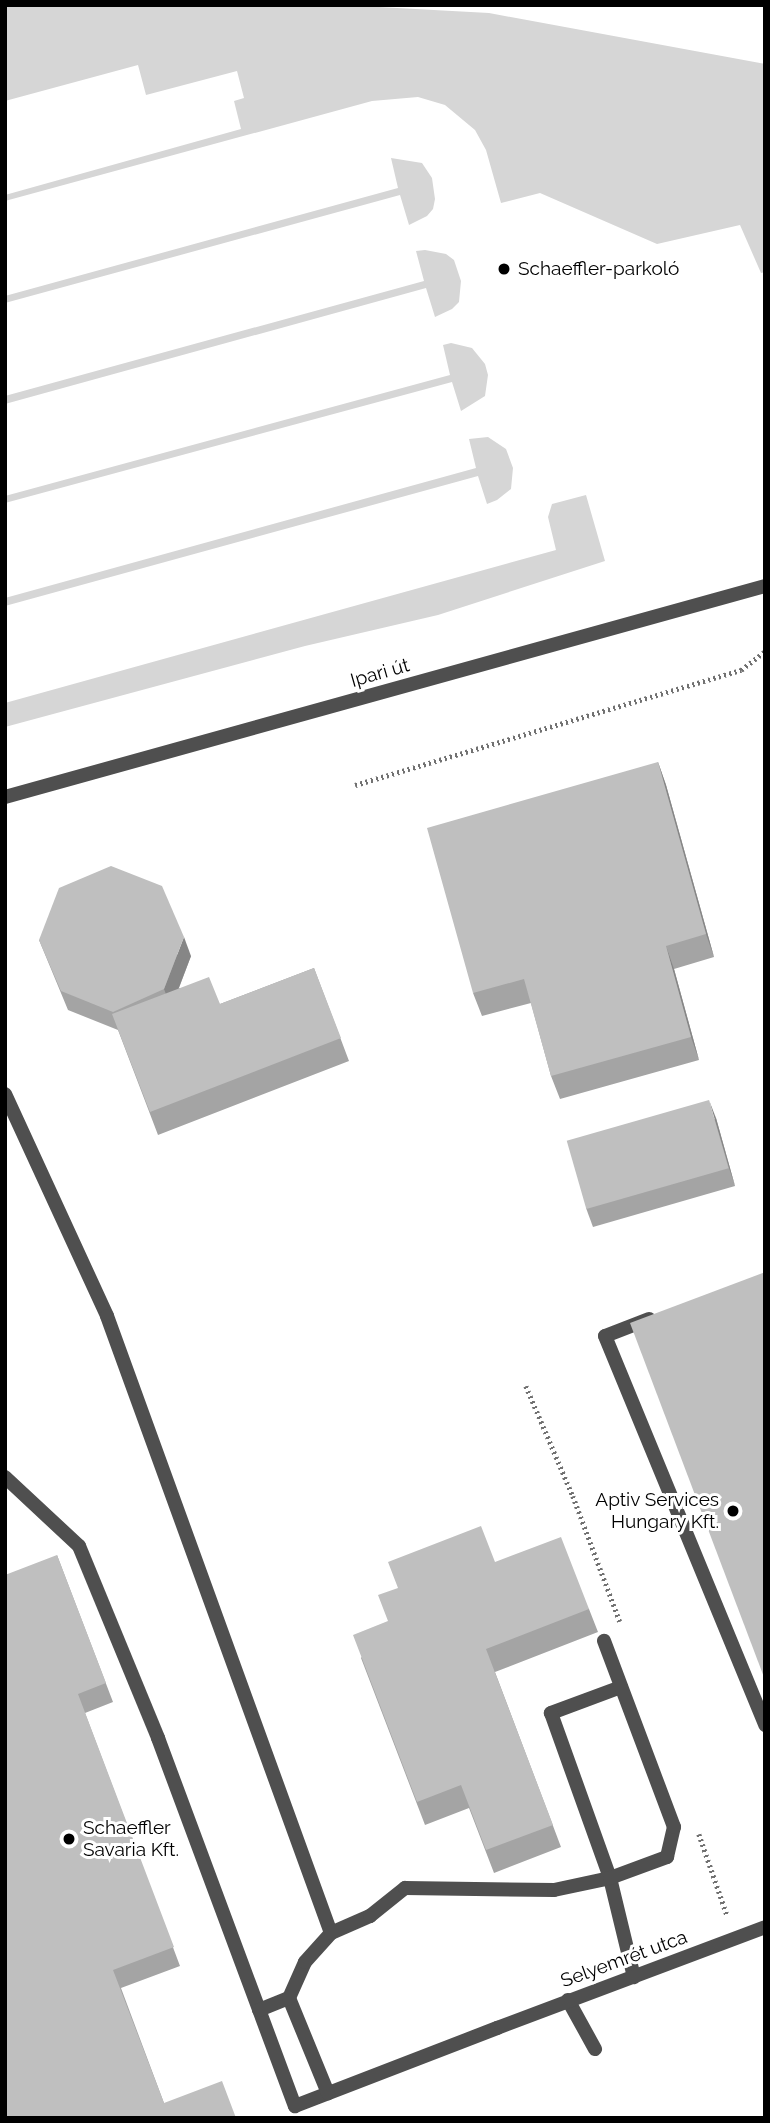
<!DOCTYPE html>
<meta charset="utf-8">
<style>
body{margin:0}
#map{position:relative;width:770px;height:2123px;overflow:hidden;background:#fff;font-family:Raleway,sans-serif}
div>[style]{position:absolute}
[style*='--x']{left:calc(var(--x)*1px);top:calc(var(--y)*1px);width:calc(var(--w)*1px);rotate:calc(var(--a)*1deg)}
.green>*{inset:0;background:#d6d6d6}
.path>*{height:4.5px;margin-top:-2.25px;transform-origin:0;background:repeating-linear-gradient(90deg,#717171 0 2px,transparent 0 5.5px)}
.service>*{height:14px;margin:-7px;padding:0 7px;transform-origin:7px;border-radius:7px;background:#4f4f4f}
.minor>*{height:14px;margin:-7px;padding:0 7px;transform-origin:7px;border-radius:7px;background:#4f4f4f}
.tertiary>*{height:14px;margin:-7px;padding:0 7px;transform-origin:7px;border-radius:7px;background:#4f4f4f}
.wall>*{inset:0;background:#a4a4a4}
.shaded-wall>*{inset:0;background:#868686}
.building>*{inset:0;background:#bfbfbf;transform-origin:0 0}
.dots>*{width:19px;height:19px;translate:-50% -50%;box-sizing:border-box;border:4px solid #fff;border-radius:50%}
span{translate:-50% -50%;white-space:nowrap;text-align:center;line-height:1.15;-webkit-text-stroke:6px #fff;paint-order:stroke}
.poi-label{font-size:19px;color:#000}
.left{translate:0 -50%;text-align:left}
.right{translate:-100% -50%;text-align:right}
.street-label{font-size:19px;color:#000}
.frame{position:absolute;inset:0;border:7px solid #000;pointer-events:none}
</style>
<div id="map">
<div class="green">
<div style="clip-path:polygon(5px 5px,342px 5px,489px 13px,765px 64px,765px 272px,761px 273px,740px 225px,657px 244px,540px 193px,501px 203px,486px 150px,475px 130px,445px 105px,418px 97px,372px 101px,5px 201px,5px 195px,241px 129px,234px 101px,244px 98px,237px 71px,146px 95px,138px 65px,5px 101px)"></div>
<div style="clip-path:polygon(391px 158px,422px 163px,432px 178px,435px 199px,433px 209px,427px 216px,409px 225px,400px 195px,5px 303px,5px 296px,398px 188px)"></div>
<div style="clip-path:polygon(425px 250px,446px 254px,454px 260px,461px 281px,459px 302px,452px 309px,435px 317px,426px 288px,5px 404px,5px 396px,424px 281px,416px 251px)"></div>
<div style="clip-path:polygon(451px 343px,472px 348px,485px 364px,488px 375px,485px 396px,461px 411px,452px 382px,5px 503px,5px 496px,450px 375px,443px 345px)"></div>
<div style="clip-path:polygon(488px 437px,506px 449px,513px 468px,511px 489px,497px 500px,487px 504px,478px 476px,5px 606px,5px 598px,476px 468px,469px 439px)"></div>
<div style="clip-path:polygon(586px 495px,605px 561px,438px 615px,305px 646px,5px 727px,5px 703px,556px 550px,548px 517px,552px 504px)"></div>
</div>
<div class="path">
<div style="--x:355;--y:785;--w:403;--a:-16.6"></div>
<div style="--x:741;--y:670;--w:31;--a:-38"></div>
<div style="--x:526;--y:1386;--w:120;--a:66.9"></div>
<div style="--x:573;--y:1496;--w:134;--a:69.5"></div>
<div style="--x:699;--y:1834;--w:86;--a:70.9"></div>
</div>
<div class="service">
<div style="--x:5;--y:1094;--w:244;--a:65.3"></div>
<div style="--x:107;--y:1316;--w:656;--a:70.05"></div>
<div style="--x:649;--y:1319;--w:47;--a:158.9"></div>
<div style="--x:605;--y:1336;--w:421;--a:67.6"></div>
<div style="--x:5;--y:1477;--w:101;--a:43"></div>
<div style="--x:79;--y:1546;--w:208;--a:67.6"></div>
<div style="--x:158;--y:1738;--w:393;--a:69.6"></div>
<div style="--x:295;--y:2106;--w:217;--a:-21.1"></div>
<div style="--x:621;--y:1687;--w:75;--a:159.6"></div>
<div style="--x:551;--y:1713;--w:175;--a:70.3"></div>
<div style="--x:610;--y:1878;--w:102;--a:76.4"></div>
<div style="--x:289;--y:1998;--w:103;--a:67.7"></div>
<div style="--x:568;--y:2000;--w:56;--a:61.1"></div>
<div style="--x:259;--y:2010;--w:32;--a:-22"></div>
<div style="--x:289;--y:1998;--w:39;--a:-66"></div>
<div style="--x:305;--y:1962;--w:39;--a:-48"></div>
<div style="--x:331;--y:1933;--w:43;--a:-23.6"></div>
<div style="--x:370;--y:1916;--w:45;--a:-38.7"></div>
<div style="--x:405;--y:1888;--w:149;--a:0.8"></div>
<div style="--x:554;--y:1890;--w:57;--a:-12.1"></div>
<div style="--x:610;--y:1878;--w:61;--a:-20.2"></div>
<div style="--x:667;--y:1857;--w:31;--a:-77"></div>
<div style="--x:674;--y:1827;--w:199;--a:-110.6"></div>
</div>
<div class="minor">
<div style="--x:497;--y:2028;--w:286;--a:-20.6"></div>
</div>
<div class="tertiary">
<div style="--x:5;--y:797;--w:789;--a:-15.52"></div>
</div>
<div class="wall">
<div style="clip-path:polygon(658px 762px,666px 785px,714px 957px,674px 969px,699px 1060px,560px 1099px,551px 1076px,531px 1003px,482px 1016px,473px 993px)"></div>
<div style="clip-path:polygon(39px 940px,191px 956px,179px 988px,220px 1004px,314px 968px,349px 1061px,158px 1135px,118px 1030px,68px 1010px)"></div>
<div style="clip-path:polygon(716px 1118px,735px 1186px,593px 1227px,586px 1208px)"></div>
<div style="clip-path:polygon(57px 1555px,113px 1702px,85px 1713px,180px 1966px,121px 1988px,164px 2103px,5px 2118px)"></div>
<div style="clip-path:polygon(495px 1562px,589px 1609px,598px 1632px,495px 1672px,561px 1847px,494px 1873px,469px 1808px,425px 1825px,361px 1658px,388px 1622px)"></div>
</div>
<div class="shaded-wall">
<div style="clip-path:polygon(658px 762px,666px 785px,714px 957px,706px 934px)"></div>
<div style="clip-path:polygon(184px 937px,191px 956px,171px 1008px,164px 989px)"></div>
<div style="clip-path:polygon(666px 946px,674px 969px,699px 1060px,691px 1037px)"></div>
<div style="clip-path:polygon(709px 1100px,716px 1118px,735px 1186px,729px 1168px)"></div>
</div>
<div class="building">
<div style="clip-path:polygon(658px 762px,706px 934px,666px 946px,691px 1037px,551px 1076px,524px 979px,473px 993px,427px 828px)"></div>
<div style="clip-path:polygon(111px 866px,162px 886px,184px 937px,164px 989px,113px 1012px,61px 991px,39px 940px,59px 888px)"></div>
<div style="clip-path:polygon(314px 968px,341px 1038px,150px 1112px,112px 1014px,209px 977px,220px 1004px)"></div>
<div style="left:709px;top:1100px;width:71px;height:148px;rotate:74deg"></div>
<div style="clip-path:polygon(765px 1272px,765px 1680px,630px 1323px)"></div>
<div style="clip-path:polygon(481px 1526px,495px 1562px,561px 1537px,589px 1609px,486px 1649px,553px 1825px,486px 1850px,461px 1785px,417px 1802px,353px 1635px,388px 1621px,378px 1595px,398px 1588px,388px 1562px)"></div>
<div style="clip-path:polygon(57px 1555px,106px 1683px,78px 1694px,174px 1947px,113px 1970px,164px 2103px,222px 2081px,236px 2118px,5px 2118px,5px 1575px)"></div>
</div>
<div class="dots">
<div style="left:504px;top:269px;background:#000"></div>
<div style="left:733px;top:1511px;background:#000"></div>
<div style="left:69px;top:1839px;background:#000"></div>
</div>
<div class="poi-label">
<span class="left" style="left:518px;top:269px">Schaeffler-parkoló</span>
<span class="right" style="left:719px;top:1511px">Aptiv Services<br>Hungary Kft.</span>
<span class="left" style="left:83px;top:1839px">Schaeffler<br>Savaria Kft.</span>
</div>
<div class="street-label">
<span style="left:380px;top:673px;rotate:-16deg">Ipari út</span>
<span style="left:624px;top:1959px;rotate:-20deg">Selyemrét utca</span>
</div>
<div class="frame"></div>
</div>
